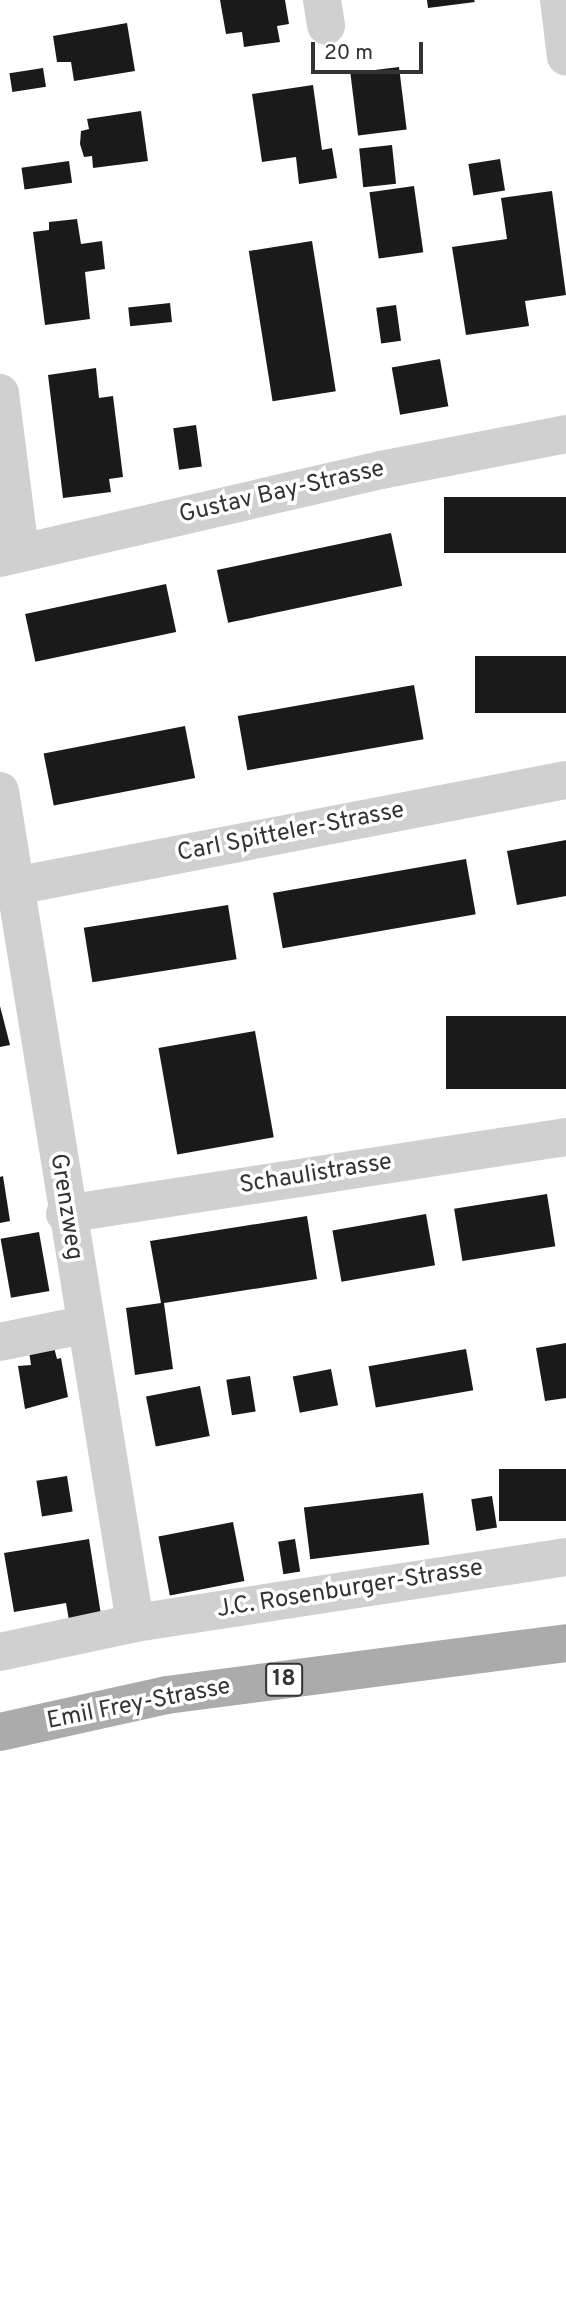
<!DOCTYPE html>
<style>
body{margin:0}
#map{position:relative;width:566px;height:2302px;overflow:hidden;background:#fff;font-family:Overpass,sans-serif}
div>[style]{position:absolute}
[style*='--x']{left:calc(var(--x)*1px);top:calc(var(--y)*1px);width:calc(var(--w)*1px);rotate:calc(var(--a)*1deg)}
.building>*{inset:0;background:#1a1a1a;transform-origin:0 0}
.minor>*{height:38px;margin:-19px;padding:0 19px;transform-origin:19px;border-radius:19px;background:#d0d0d0}
.major>*{height:38px;margin:-19px;padding:0 19px;transform-origin:19px;border-radius:19px;background:#ababab}
span{translate:-50% -50%;white-space:nowrap;text-align:center;line-height:1.15;-webkit-text-stroke:7px #fff;paint-order:stroke}
.shield-label span{padding:2px 5px;background:#fff;border:2px solid;border-radius:5px;-webkit-text-stroke-width:0}
.shield-label{font-size:23px;color:#333;font-weight:700}
.street-label{font-size:24px;color:#333}
.scale{position:absolute;left:311px;top:42px;width:112px;height:32px;box-sizing:border-box;border:4px solid #333;border-top:0;padding-left:9px;font-size:21px;line-height:24px;white-space:nowrap;color:#333;-webkit-text-stroke:5px #fff;paint-order:stroke}
</style>
<div id="map">
<div class="building">
<div style="clip-path:polygon(220px 0,285px 0,289px 24px,277px 26px,280px 42px,244px 47px,242px 32px,226px 34px)"></div>
<div style="clip-path:polygon(427px 0,474px 0,475px 2px,428px 8px)"></div>
<div style="clip-path:polygon(127px 23px,135px 71px,74px 81px,71px 62px,57px 62px,53px 36px)"></div>
<div style="left:399px;top:67px;width:63px;height:49px;rotate:83deg"></div>
<div style="left:43px;top:68px;width:19px;height:34px;rotate:81deg"></div>
<div style="clip-path:polygon(313px 85px,322px 150px,332px 148px,337px 178px,299px 184px,296px 157px,262px 162px,252px 94px)"></div>
<div style="clip-path:polygon(141px 111px,148px 161px,93px 168px,92px 156px,84px 157px,80px 144px,81px 131px,89px 129px,87px 119px)"></div>
<div style="left:392px;top:145px;width:39px;height:33px;rotate:84deg"></div>
<div style="left:500px;top:159px;width:32px;height:32px;rotate:81deg"></div>
<div style="left:69px;top:161px;width:22px;height:48px;rotate:82deg"></div>
<div style="left:414px;top:186px;width:67px;height:45px;rotate:82deg"></div>
<div style="clip-path:polygon(552px 191px,566px 295px,525px 301px,529px 326px,466px 335px,452px 247px,507px 239px,501px 198px)"></div>
<div style="clip-path:polygon(77px 219px,81px 244px,102px 241px,105px 269px,85px 272px,90px 319px,45px 325px,33px 232px,49px 230px,49px 222px)"></div>
<div style="left:312px;top:241px;width:152px;height:64px;rotate:81deg"></div>
<div style="left:170px;top:303px;width:19px;height:42px;rotate:84deg"></div>
<div style="left:396px;top:305px;width:36px;height:20px;rotate:82deg"></div>
<div style="left:440px;top:359px;width:48px;height:49px;rotate:80deg"></div>
<div style="clip-path:polygon(96px 368px,99px 398px,113px 396px,123px 477px,109px 479px,111px 492px,63px 498px,48px 375px)"></div>
<div style="left:196px;top:425px;width:42px;height:23px;rotate:82deg"></div>
<div style="left:566px;top:497px;width:56px;height:122px;rotate:90deg"></div>
<div style="left:391px;top:533px;width:54px;height:178px;rotate:78deg"></div>
<div style="left:166px;top:584px;width:49px;height:144px;rotate:78deg"></div>
<div style="left:566px;top:656px;width:57px;height:91px;rotate:90deg"></div>
<div style="left:414px;top:685px;width:55px;height:179px;rotate:80deg"></div>
<div style="left:185px;top:726px;width:53px;height:144px;rotate:79deg"></div>
<div style="clip-path:polygon(566px 840px,566px 896px,517px 905px,507px 851px)"></div>
<div style="left:466px;top:859px;width:56px;height:196px;rotate:80deg"></div>
<div style="left:228px;top:905px;width:55px;height:146px;rotate:81deg"></div>
<div style="clip-path:polygon(0 1006px,10px 1045px,0 1047px)"></div>
<div style="left:566px;top:1016px;width:73px;height:120px;rotate:90deg"></div>
<div style="left:255px;top:1031px;width:108px;height:98px;rotate:80deg"></div>
<div style="clip-path:polygon(3px 1176px,10px 1221px,0 1223px,0 1177px)"></div>
<div style="left:547px;top:1194px;width:53px;height:94px;rotate:81deg"></div>
<div style="left:426px;top:1214px;width:52px;height:95px;rotate:80deg"></div>
<div style="clip-path:polygon(307px 1216px,317px 1279px,164px 1303px,173px 1369px,135px 1375px,126px 1308px,161px 1303px,150px 1241px)"></div>
<div style="left:39px;top:1232px;width:60px;height:39px;rotate:80deg"></div>
<div style="clip-path:polygon(566px 1343px,566px 1398px,545px 1401px,536px 1348px)"></div>
<div style="clip-path:polygon(54px 1347px,57px 1359px,61px 1358px,68px 1397px,25px 1409px,18px 1366px,31px 1365px,29px 1351px)"></div>
<div style="left:466px;top:1349px;width:42px;height:99px;rotate:80deg"></div>
<div style="left:331px;top:1369px;width:37px;height:39px;rotate:79deg"></div>
<div style="left:250px;top:1376px;width:36px;height:24px;rotate:81deg"></div>
<div style="left:200px;top:1386px;width:51px;height:55px;rotate:79deg"></div>
<div style="left:566px;top:1469px;width:52px;height:67px;rotate:90deg"></div>
<div style="left:67px;top:1476px;width:36px;height:31px;rotate:81deg"></div>
<div style="left:423px;top:1493px;width:52px;height:120px;rotate:83deg"></div>
<div style="left:492px;top:1496px;width:32px;height:21px;rotate:81deg"></div>
<div style="left:233px;top:1522px;width:60px;height:76px;rotate:79deg"></div>
<div style="clip-path:polygon(89px 1539px,102px 1621px,70px 1626px,66px 1603px,14px 1612px,4px 1553px)"></div>
<div style="left:295px;top:1539px;width:33px;height:17px;rotate:81deg"></div>
</div>
<div class="minor">
<div style="--x:322;--y:0;--w:26;--a:81"></div>
<div style="--x:559;--y:0;--w:57;--a:83"></div>
<div style="--x:0;--y:393;--w:160;--a:82.8"></div>
<div style="--x:0;--y:558;--w:391;--a:-13"></div>
<div style="--x:381;--y:470;--w:188;--a:-11"></div>
<div style="--x:0;--y:791;--w:843;--a:80.78"></div>
<div style="--x:15;--y:886;--w:561;--a:-10.89"></div>
<div style="--x:65;--y:1214;--w:507;--a:-8.74"></div>
<div style="--x:0;--y:1342;--w:85;--a:-11.6"></div>
<div style="--x:0;--y:1652;--w:138;--a:-12.1"></div>
<div style="--x:135;--y:1623;--w:436;--a:-8.7"></div>
</div>
<div class="major">
<div style="--x:0;--y:1732;--w:171;--a:-12.5"></div>
<div style="--x:167;--y:1695;--w:402;--a:-7.4"></div>
</div>
<div class="shield-label">
<span style="left:284px;top:1680px">18</span>
</div>
<div class="street-label">
<span style="left:282px;top:493px;rotate:-13deg">Gustav Bay-Strasse</span>
<span style="left:291px;top:833px;rotate:-11deg">Carl Spitteler-Strasse</span>
<span style="left:316px;top:1175px;rotate:-9deg">Schaulistrasse</span>
<span style="left:65px;top:1207px;rotate:81deg">Grenzweg</span>
<span style="left:350px;top:1590px;rotate:-9deg">J.C. Rosenburger-Strasse</span>
<span style="left:139px;top:1705px;rotate:-11deg">Emil Frey-Strasse</span>
</div>
<div class="scale">20 m</div>
</div>
